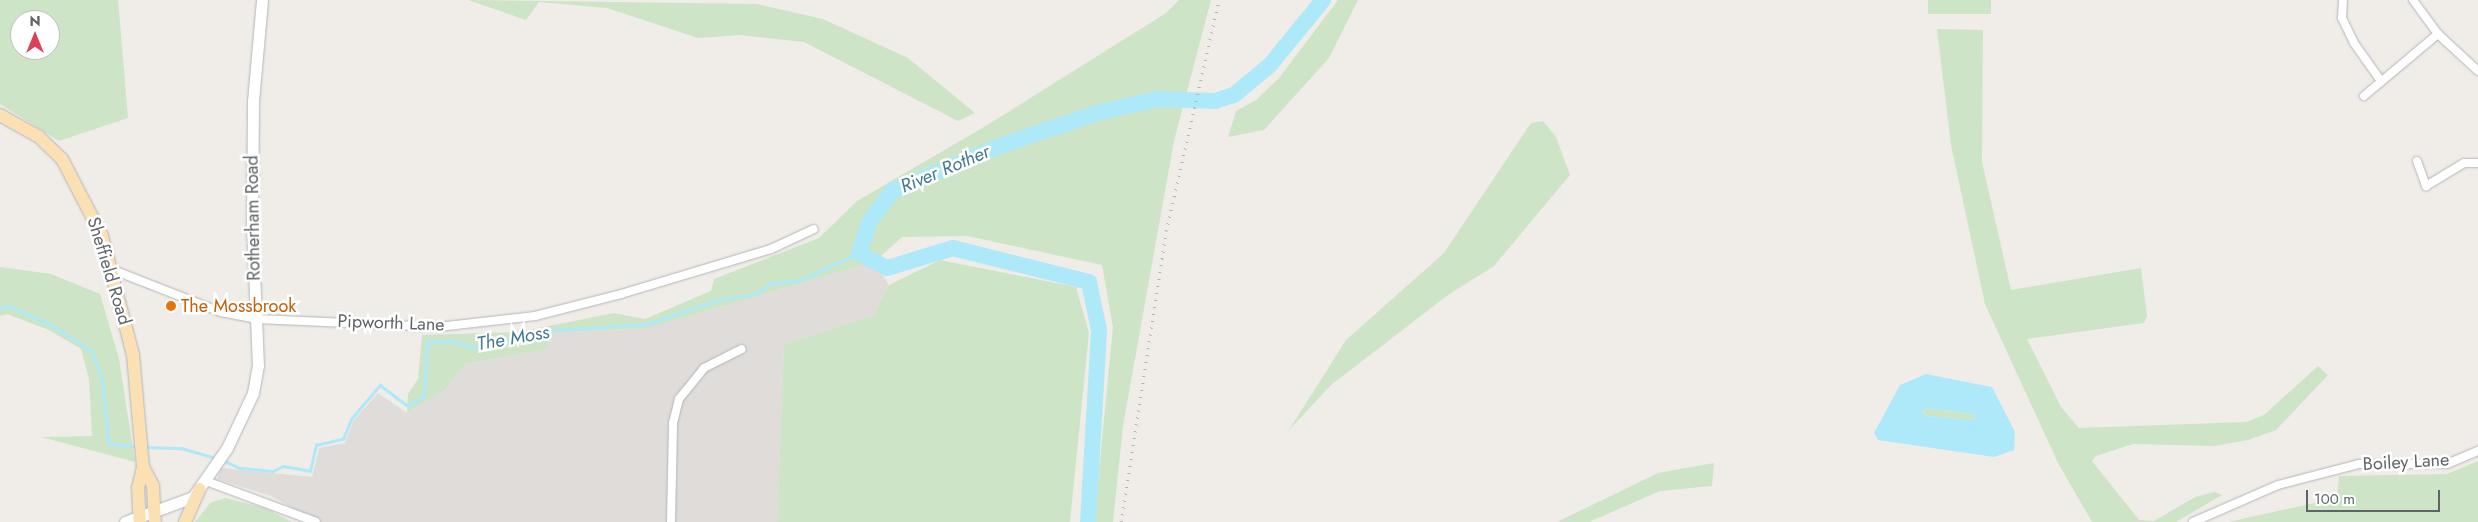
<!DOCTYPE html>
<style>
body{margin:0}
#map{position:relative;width:2478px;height:522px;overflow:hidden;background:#f0ece8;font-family:Jost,sans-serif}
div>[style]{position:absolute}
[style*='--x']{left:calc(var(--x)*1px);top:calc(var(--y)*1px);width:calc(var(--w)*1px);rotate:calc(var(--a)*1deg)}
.industrial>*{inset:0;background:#dfdcda}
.green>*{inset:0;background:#cde5c6;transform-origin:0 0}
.water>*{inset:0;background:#aee9fa}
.stream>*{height:2.5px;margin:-1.25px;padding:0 1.25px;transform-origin:1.25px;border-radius:1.25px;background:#aee9fa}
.river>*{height:16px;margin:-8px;padding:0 8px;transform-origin:8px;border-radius:8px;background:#aee9fa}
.roads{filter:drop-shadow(0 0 1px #b3b6b9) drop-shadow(0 0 1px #b3b6b9)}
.street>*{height:8px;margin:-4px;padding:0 4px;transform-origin:4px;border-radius:4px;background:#fff}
.secondary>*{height:11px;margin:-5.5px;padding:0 5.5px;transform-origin:5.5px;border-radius:5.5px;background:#fff}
.primary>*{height:12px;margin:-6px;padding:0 6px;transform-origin:6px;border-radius:6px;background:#fae0b3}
.rail>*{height:2.5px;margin-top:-1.25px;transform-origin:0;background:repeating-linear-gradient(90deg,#b3b4b5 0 1px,transparent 0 7px)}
.dots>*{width:14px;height:14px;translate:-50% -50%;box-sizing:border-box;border:2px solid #fff;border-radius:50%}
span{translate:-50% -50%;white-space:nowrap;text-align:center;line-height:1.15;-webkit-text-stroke:5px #fff;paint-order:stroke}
.street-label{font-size:18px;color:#5f6467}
.food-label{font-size:18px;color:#c56008}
.left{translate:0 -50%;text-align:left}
.water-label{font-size:19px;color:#417992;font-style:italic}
.north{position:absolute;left:10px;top:10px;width:50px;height:50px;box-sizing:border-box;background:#fff;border:1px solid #bfc1c2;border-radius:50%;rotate:0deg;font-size:14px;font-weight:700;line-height:20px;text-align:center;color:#5f6467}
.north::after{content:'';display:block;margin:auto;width:18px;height:22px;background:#df3f54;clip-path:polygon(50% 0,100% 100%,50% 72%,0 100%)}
.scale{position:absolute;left:2306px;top:490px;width:134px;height:22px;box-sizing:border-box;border:2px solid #5f6467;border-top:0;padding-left:6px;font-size:15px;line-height:18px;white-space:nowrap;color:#5f6467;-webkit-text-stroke:4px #fff;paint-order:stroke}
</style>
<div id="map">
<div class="industrial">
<div style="clip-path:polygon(874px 262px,889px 285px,874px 315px,784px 344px,777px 522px,306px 522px,300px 512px,271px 496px,217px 479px,221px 468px,312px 477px,319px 448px,345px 443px,353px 421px,378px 393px,407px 413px,444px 391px,466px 364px,548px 349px,549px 333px,649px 328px)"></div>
</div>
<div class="green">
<div style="clip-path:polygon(evenodd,0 0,118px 0,128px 118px,59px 141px,0 104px,0 0,20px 20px,50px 20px,50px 50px,20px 50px,20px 20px)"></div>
<div style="clip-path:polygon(468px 0,757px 4px,823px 19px,908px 58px,975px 113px,958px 121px,804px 42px,740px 35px,698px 38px,607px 8px,539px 2px,526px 20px)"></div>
<div style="clip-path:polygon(1179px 0,1211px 0,1174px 141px,1123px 426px,1113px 522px,1094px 522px,1113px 327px,1102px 265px,967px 236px,902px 237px,874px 262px,649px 328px,549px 333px,548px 349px,466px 364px,444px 391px,407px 413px,408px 394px,418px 379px,422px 335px,519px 332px,614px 313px,645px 319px,711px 291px,714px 279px,819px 238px,857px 201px,989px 124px,1166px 13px)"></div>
<div style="clip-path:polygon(1338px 0,1358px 0,1329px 58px,1264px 130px,1228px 137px,1236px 111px,1256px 100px,1279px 78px)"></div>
<div style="left:1928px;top:0;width:63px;height:14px"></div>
<div style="clip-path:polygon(1937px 29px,1983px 30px,1982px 162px,2011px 290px,2141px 268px,2147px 316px,2144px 323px,2027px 339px,2061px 407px,2079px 428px,2246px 422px,2264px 415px,2318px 366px,2328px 375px,2276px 430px,2248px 440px,2214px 446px,2133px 444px,2096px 456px,2092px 461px,2139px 520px,2154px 521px,2195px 497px,2215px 492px,2222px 495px,2176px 522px,2092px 522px,2058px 463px,1985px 304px,1951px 145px)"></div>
<div style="clip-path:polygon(1543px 121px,1556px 137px,1570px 175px,1494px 266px,1448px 295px,1331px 385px,1289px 430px,1346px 340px,1444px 253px,1531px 123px)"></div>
<div style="clip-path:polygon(940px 260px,1076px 287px,1089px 333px,1070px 522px,777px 522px,784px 344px,874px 315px,889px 285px)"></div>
<div style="clip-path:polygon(0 267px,51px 274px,100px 294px,119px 359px,135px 462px,41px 437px,92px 436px,89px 379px,81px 349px,49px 330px,7px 314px,0 316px)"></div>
<div style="clip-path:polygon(1925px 408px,1974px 414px,1975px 420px,1928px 416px,1922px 414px)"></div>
<div style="clip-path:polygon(2478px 461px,2478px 522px,2228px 522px,2337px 498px,2339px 476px,2447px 474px)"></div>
<div style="clip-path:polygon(1714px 463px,1712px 486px,1660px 491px,1589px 522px,1557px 522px,1658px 473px)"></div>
<div style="clip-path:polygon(225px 498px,265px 508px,292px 522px,195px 522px,210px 503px)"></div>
</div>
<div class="water">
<div style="clip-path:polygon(evenodd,1926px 374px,1992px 387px,2015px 432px,2014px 450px,1994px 457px,1878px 440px,1874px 433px,1900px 385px,1926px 374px,1925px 408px,1974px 414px,1975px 420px,1928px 416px,1922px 413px,1925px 408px)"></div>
</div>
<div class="stream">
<div style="--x:0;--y:308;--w:9;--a:-13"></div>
<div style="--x:9;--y:306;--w:46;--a:24.3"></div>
<div style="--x:51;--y:325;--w:49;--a:32.4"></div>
<div style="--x:92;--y:351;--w:29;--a:70"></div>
<div style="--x:102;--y:378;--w:65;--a:83.9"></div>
<div style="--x:109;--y:443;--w:29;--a:8"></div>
<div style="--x:146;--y:447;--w:35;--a:2"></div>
<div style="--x:181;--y:448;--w:37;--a:16"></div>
<div style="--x:222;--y:460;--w:20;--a:24"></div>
<div style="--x:240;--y:468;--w:33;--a:5"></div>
<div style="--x:273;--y:471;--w:11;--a:-27"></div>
<div style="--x:283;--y:466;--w:27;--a:10"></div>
<div style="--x:310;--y:471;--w:27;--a:-77"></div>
<div style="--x:316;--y:445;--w:28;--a:-13"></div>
<div style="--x:343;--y:439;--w:22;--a:-68"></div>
<div style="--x:351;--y:419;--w:45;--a:-49.5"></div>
<div style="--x:380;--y:385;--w:35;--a:37"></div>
<div style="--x:408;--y:406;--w:19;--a:-32"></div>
<div style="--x:424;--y:396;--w:54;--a:-86.8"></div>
<div style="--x:427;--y:342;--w:26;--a:-2"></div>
<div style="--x:453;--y:341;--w:22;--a:18"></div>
<div style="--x:474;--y:348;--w:70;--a:-14"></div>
<div style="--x:542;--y:331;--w:105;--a:-3.8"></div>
<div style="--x:647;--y:324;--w:78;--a:-18.7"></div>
<div style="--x:721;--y:299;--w:34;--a:-8"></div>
<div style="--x:755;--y:294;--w:20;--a:-33"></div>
<div style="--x:772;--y:283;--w:26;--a:-4"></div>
<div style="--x:798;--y:281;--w:67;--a:-24.7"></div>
</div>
<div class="river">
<div style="--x:1088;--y:522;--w:192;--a:-86.7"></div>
<div style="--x:1099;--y:330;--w:49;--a:-101.8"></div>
<div style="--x:1089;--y:282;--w:140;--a:-166"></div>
<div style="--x:953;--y:248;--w:69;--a:163.1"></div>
<div style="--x:887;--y:268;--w:32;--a:-152"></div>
<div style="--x:859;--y:253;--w:33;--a:-72"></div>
<div style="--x:869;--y:222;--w:39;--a:-53"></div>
<div style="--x:892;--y:191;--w:119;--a:-22.7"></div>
<div style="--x:1002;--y:145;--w:103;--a:-18.6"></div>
<div style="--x:1100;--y:112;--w:59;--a:-12.6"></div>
<div style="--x:1158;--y:99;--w:57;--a:2"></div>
<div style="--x:1215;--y:101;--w:20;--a:-18"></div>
<div style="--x:1234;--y:95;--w:47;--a:-39.8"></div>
<div style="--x:1270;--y:65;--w:84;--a:-50.8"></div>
</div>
<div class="roads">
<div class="street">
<div style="--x:2343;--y:0;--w:18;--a:93"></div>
<div style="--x:2342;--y:18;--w:28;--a:64"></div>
<div style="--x:2354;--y:43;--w:47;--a:54.6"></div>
<div style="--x:2413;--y:0;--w:42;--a:53.7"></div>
<div style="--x:2438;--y:34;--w:54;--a:42.8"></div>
<div style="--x:2364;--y:96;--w:97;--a:-40"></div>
<div style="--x:2417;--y:161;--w:27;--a:70"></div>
<div style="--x:2426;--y:186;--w:44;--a:-31.2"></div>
<div style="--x:2464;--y:163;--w:14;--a:0"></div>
<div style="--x:113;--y:270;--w:116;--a:21.3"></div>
<div style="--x:221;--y:312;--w:37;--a:11"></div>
<div style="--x:257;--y:319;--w:181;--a:2.5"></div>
<div style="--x:438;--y:327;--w:98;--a:-6.5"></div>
<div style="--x:535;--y:316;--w:89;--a:-14.3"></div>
<div style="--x:621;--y:294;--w:157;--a:-16.7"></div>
<div style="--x:771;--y:249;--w:47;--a:-24.9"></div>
<div style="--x:206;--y:481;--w:117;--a:20.4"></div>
<div style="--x:671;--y:522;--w:99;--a:-88.8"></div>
<div style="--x:673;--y:423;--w:25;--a:-76"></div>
<div style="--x:679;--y:399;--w:40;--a:-51"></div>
<div style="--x:704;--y:368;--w:42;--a:-26.6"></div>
<div style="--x:2193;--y:522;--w:93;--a:-23.5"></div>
<div style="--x:2278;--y:485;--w:84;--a:-14.5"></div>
<div style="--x:2359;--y:464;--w:88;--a:0"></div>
<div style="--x:2447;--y:464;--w:34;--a:-23"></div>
</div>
<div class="secondary">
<div style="--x:125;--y:522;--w:72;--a:-20.2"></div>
<div style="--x:193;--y:497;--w:60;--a:-55.2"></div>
<div style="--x:227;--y:448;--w:61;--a:-64.7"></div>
<div style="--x:253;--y:393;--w:27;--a:-80"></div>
<div style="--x:258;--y:366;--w:145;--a:-92.4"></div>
<div style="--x:252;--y:221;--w:120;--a:-89.5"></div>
<div style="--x:253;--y:101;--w:101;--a:-84.9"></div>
</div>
<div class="primary">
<div style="--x:0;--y:115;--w:45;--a:29.4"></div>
<div style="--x:39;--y:137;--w:32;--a:44"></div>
<div style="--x:62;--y:159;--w:87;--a:62.5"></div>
<div style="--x:102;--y:236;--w:123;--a:75.4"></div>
<div style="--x:133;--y:355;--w:112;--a:84.9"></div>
<div style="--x:143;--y:467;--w:22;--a:103"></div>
<div style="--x:138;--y:488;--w:34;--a:87"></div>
<div style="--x:143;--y:467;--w:21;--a:62"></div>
<div style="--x:153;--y:486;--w:36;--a:87"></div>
<div style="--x:185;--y:522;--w:36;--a:-66"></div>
</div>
</div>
<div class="rail">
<div style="--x:1121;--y:522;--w:294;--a:-81.2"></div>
<div style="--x:1166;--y:231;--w:237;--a:-77.1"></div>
</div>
<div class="dots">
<div style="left:171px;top:306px;background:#e8710a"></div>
</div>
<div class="street-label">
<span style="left:253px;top:218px;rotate:-91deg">Rotherham Road</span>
<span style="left:109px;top:271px;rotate:73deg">Sheffield Road</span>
<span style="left:391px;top:323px;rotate:2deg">Pipworth Lane</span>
<span style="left:2406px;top:462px;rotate:-3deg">Boiley Lane</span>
</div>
<div class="food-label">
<span class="left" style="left:181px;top:306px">The Mossbrook</span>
</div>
<div class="water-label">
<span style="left:945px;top:169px;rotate:-23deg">River Rother</span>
<span style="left:513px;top:338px;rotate:-10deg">The Moss</span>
</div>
<div class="north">N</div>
<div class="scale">100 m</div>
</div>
